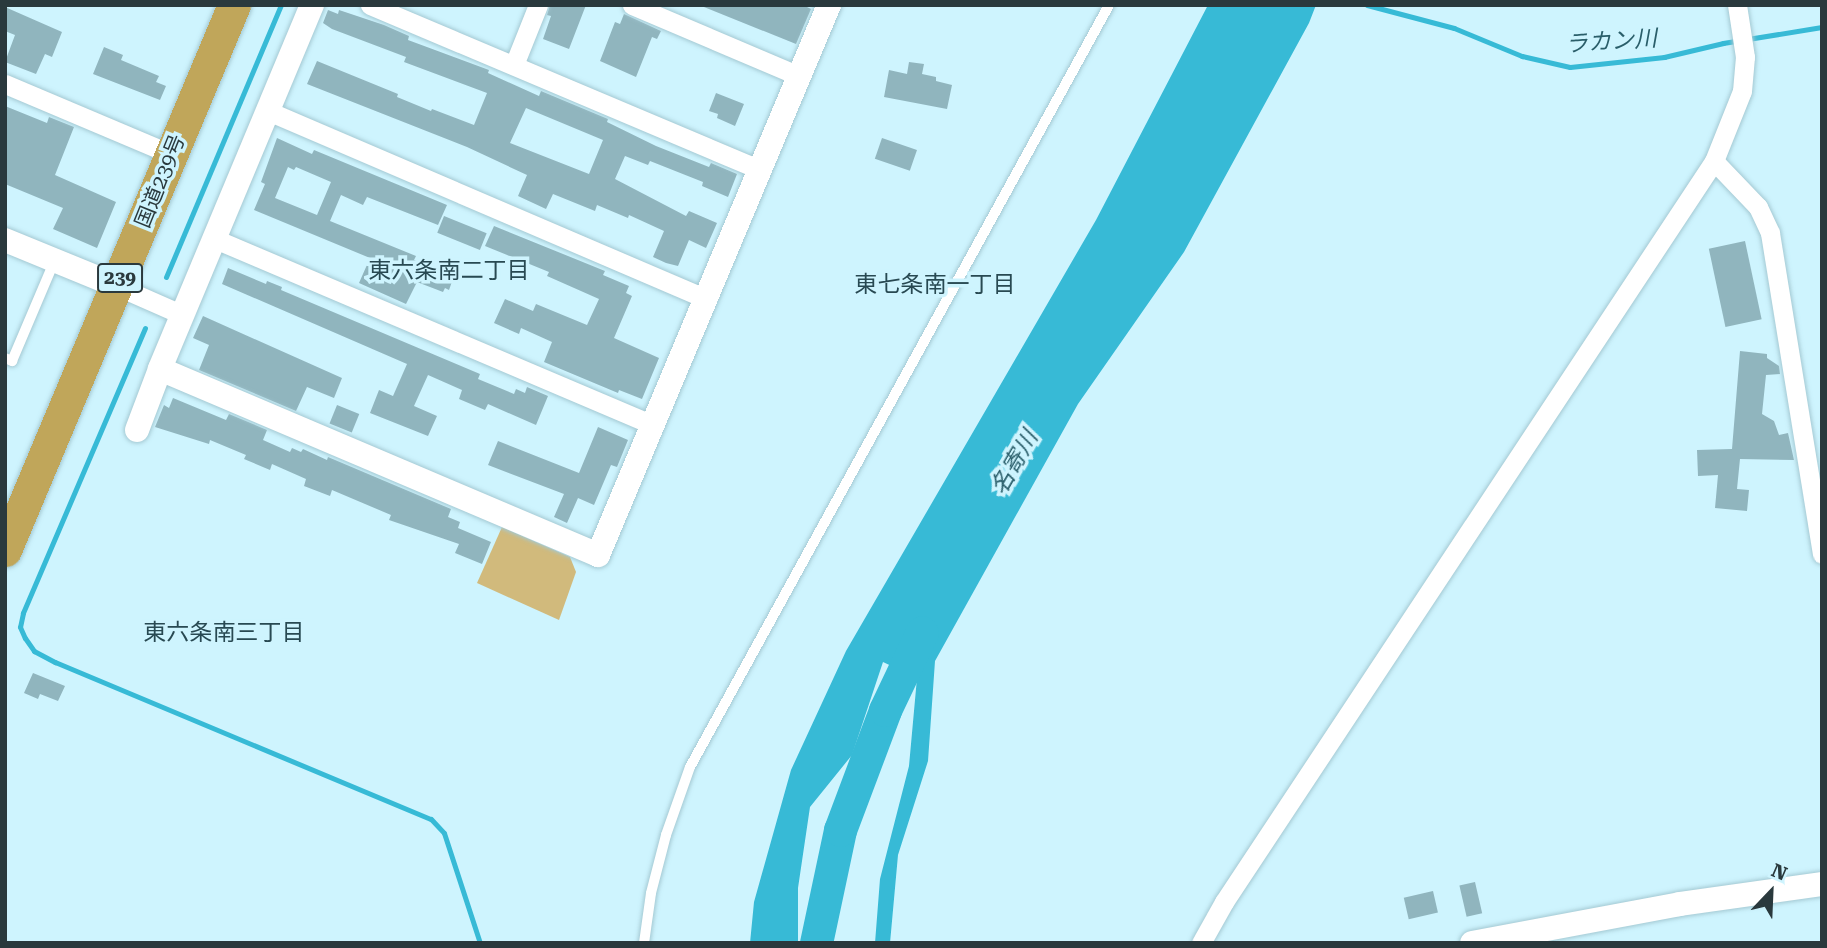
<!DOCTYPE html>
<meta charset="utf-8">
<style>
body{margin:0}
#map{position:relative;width:1827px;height:948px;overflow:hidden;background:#cef4fe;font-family:"Roboto Serif","Noto Sans JP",serif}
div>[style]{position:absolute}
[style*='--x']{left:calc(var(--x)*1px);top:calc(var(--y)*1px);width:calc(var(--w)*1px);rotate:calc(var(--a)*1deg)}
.green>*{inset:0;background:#d1ba7c}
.water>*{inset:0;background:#37bad6}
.stream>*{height:5px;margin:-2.5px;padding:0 2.5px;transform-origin:2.5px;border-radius:2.5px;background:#37bad6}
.river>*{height:33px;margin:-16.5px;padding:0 16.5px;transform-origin:16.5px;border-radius:16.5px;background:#37bad6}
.building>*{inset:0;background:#90b5be;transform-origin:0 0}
.roads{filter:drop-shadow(0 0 2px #a4c9d3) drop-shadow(0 0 2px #a4c9d3)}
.service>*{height:10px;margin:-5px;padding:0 5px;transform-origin:5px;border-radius:5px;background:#fff}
.minor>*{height:19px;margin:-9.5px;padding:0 9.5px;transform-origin:9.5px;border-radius:9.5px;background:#fff}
.tertiary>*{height:24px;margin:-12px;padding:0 12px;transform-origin:12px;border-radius:12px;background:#fff}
.trunk>*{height:33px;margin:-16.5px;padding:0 16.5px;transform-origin:16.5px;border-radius:16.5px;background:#c0a65a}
span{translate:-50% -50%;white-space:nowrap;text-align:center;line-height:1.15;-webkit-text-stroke:7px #cef4fe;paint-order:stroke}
.shield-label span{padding:2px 5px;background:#cef4fe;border:2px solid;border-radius:5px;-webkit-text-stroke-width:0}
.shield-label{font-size:19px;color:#2a393d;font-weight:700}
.street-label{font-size:21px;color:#2a393d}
.water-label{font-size:23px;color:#2a5e6a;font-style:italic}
.neighbourhood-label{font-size:23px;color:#284952}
.frame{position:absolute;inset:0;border:7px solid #2a393d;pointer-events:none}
.north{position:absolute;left:1736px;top:857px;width:70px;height:70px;-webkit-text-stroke:5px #cef4fe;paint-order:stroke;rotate:23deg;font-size:19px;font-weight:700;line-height:28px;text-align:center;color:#2a393d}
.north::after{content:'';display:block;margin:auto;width:24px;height:32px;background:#2a393d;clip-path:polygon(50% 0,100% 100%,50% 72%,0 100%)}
</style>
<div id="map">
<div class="green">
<div style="clip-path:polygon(502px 527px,570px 557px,576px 572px,559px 620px,477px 583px)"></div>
</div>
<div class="water">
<div style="clip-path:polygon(1208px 5px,1316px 5px,1309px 23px,1184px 252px,1078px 404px,935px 661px,928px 761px,898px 855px,890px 943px,875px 943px,880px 879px,909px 766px,917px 678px,883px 662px,852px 755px,810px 807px,798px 888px,798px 943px,750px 943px,754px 902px,791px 770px,846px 651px,1096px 220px)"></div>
</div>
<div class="stream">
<div style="--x:1367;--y:5;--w:90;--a:14.8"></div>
<div style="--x:1454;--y:28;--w:74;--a:22.4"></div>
<div style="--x:1522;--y:56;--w:49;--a:12.9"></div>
<div style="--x:1570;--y:67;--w:95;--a:-6.1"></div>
<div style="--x:1664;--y:57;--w:61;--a:-13.3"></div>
<div style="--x:1723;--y:43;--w:100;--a:-9.2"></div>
<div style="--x:166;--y:277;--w:295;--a:-67.1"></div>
<div style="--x:145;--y:328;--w:310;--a:113.2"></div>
<div style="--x:23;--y:613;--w:14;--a:102"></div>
<div style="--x:20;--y:627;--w:12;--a:66"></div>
<div style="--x:25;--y:638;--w:16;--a:55"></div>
<div style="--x:34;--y:651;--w:24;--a:28"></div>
<div style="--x:55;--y:662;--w:407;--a:22.7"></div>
<div style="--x:431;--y:819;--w:19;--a:47"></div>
<div style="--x:444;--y:833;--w:116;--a:71.9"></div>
</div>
<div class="river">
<div style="--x:816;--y:943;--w:116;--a:-78"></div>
<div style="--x:840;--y:830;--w:128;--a:-69.4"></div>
<div style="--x:885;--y:710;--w:86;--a:-64.6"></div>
</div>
<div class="building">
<div style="clip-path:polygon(550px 5px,586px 5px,569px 49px,543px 39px,551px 16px,547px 15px)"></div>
<div style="clip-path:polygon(699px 5px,803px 5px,811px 9px,796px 44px)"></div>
<div style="clip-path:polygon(5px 7px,62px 32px,52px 57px,45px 54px,36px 74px,5px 62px,15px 35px,5px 31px)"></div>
<div style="clip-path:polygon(evenodd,328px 10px,338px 14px,339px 10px,384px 25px,409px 36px,408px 40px,489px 70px,488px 73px,539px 96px,541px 91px,608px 119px,607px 122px,656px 146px,709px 167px,711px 163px,737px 174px,728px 197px,702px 186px,703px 182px,650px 161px,648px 165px,625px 156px,615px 179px,686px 216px,689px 211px,717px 223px,706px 248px,689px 240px,678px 266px,666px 263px,653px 257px,664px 231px,629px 215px,628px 218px,597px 205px,595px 211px,553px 194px,546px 209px,518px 196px,527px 175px,467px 147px,307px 84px,317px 61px,398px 94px,397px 97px,431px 111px,432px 109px,474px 125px,487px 93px,404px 62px,406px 57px,332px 29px,323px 23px,328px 10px,526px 108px,603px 140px,589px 174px,510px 143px,526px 108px)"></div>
<div style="clip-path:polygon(624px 14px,661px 31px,657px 39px,652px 37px,636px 77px,600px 61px,615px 22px,620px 24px)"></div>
<div style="clip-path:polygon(104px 47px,123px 55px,121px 60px,159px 76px,156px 82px,166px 86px,160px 100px,93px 74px)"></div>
<div style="clip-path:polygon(909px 62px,924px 64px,922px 74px,936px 77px,936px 81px,952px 85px,947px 109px,884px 97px,889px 70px,907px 74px)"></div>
<div style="clip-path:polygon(716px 93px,744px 104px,735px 126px,717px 118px,718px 114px,709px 111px)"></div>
<div style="clip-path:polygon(5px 106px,47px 123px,49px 117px,74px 127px,55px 175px,116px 202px,97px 248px,53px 229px,63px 208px,5px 184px)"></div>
<div style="clip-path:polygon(evenodd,277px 138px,312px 154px,314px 150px,447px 205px,438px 225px,367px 197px,363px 205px,341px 195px,330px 221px,416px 256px,414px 260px,454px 276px,449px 290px,445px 288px,443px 292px,417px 282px,406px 304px,359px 283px,370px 258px,254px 210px,265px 184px,261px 182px,277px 138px,288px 167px,294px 170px,296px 167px,331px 182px,317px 215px,275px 198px,288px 167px)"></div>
<div style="left:882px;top:138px;width:37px;height:22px;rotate:19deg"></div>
<div style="left:444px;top:216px;width:46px;height:18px;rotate:22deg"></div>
<div style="clip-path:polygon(494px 226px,605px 271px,603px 275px,629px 286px,626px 293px,632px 296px,614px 338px,659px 358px,642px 399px,619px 390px,618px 393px,544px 362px,552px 342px,521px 328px,519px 334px,494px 323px,505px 299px,533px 311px,536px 304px,587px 325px,599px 299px,547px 276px,549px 272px,485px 246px)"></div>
<div style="left:1745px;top:241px;width:80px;height:37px;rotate:78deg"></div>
<div style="clip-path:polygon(228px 268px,266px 284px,267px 281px,282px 287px,281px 290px,480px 374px,478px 379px,514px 394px,516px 389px,525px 393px,527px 387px,548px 396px,536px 425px,488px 404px,485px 410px,459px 399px,462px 390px,428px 375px,414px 406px,437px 416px,428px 436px,370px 413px,379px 390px,393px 396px,407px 364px,222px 284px)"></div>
<div style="clip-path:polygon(203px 316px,342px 378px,334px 398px,307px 387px,296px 411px,199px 370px,209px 345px,193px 338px)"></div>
<div style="clip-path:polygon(1740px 351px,1767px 354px,1767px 358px,1779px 366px,1780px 374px,1766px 375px,1762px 414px,1774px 421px,1779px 435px,1788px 433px,1794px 460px,1740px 459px,1737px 489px,1749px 490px,1747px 511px,1715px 508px,1718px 475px,1698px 476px,1697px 450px,1732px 449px)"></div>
<div style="clip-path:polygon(173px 398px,226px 420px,229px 414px,267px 430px,263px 440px,290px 452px,292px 448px,301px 452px,303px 449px,327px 460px,328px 457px,451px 509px,448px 517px,460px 522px,458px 528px,491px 542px,482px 564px,455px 553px,459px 544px,389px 520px,391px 515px,332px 490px,330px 496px,304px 486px,306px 479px,272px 464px,270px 470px,244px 459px,246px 455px,210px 440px,209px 444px,155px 427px,164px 405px,169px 408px)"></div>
<div style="left:337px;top:405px;width:24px;height:20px;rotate:22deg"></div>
<div style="clip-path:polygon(598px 427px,628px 440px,617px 467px,611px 465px,594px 505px,578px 498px,567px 523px,554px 517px,564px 494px,488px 465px,498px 441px,579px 473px)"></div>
<div style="clip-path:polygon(33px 673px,65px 686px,58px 701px,40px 694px,38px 699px,24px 693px)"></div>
<div style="left:1475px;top:882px;width:32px;height:16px;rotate:77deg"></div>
<div style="left:1433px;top:891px;width:22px;height:30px;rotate:77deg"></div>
</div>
<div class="roads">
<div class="service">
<div style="--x:5;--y:358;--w:8;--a:23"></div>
<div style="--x:12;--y:361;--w:108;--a:-67"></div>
<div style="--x:644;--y:943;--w:50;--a:-82"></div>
<div style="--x:651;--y:893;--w:60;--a:-75.5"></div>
<div style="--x:666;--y:835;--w:72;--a:-70.6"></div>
<div style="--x:690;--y:767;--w:870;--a:-61.19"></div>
</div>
<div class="minor">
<div style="--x:370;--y:5;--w:423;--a:22.9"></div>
<div style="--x:632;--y:5;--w:181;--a:23"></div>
<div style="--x:514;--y:65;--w:65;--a:-68.2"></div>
<div style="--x:5;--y:84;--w:180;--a:22.9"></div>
<div style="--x:268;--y:111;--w:478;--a:23.2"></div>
<div style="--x:1714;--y:161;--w:64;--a:46.3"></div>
<div style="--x:1758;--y:207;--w:29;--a:65"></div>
<div style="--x:1770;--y:233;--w:325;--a:80.8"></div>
<div style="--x:215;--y:239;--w:476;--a:23"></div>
<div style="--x:117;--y:286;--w:72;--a:23.7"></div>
<div style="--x:1201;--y:943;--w:47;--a:-60.7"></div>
<div style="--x:1224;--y:902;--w:888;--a:-56.52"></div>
<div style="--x:1714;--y:161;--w:75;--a:-68.2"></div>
<div style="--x:1742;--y:91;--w:34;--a:-85"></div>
<div style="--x:1745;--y:57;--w:53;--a:-98.7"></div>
</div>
<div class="tertiary">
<div style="--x:312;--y:5;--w:394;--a:112.7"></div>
<div style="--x:160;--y:369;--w:476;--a:23"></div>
<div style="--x:598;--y:555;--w:597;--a:-67.22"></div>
<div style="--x:5;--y:240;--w:121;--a:22.3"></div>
<div style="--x:137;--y:430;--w:65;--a:-69.3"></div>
<div style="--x:1472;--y:943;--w:212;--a:-10.6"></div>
<div style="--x:1680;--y:904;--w:143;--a:-8"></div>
</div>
<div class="trunk">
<div style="--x:5;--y:550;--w:591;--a:-67.21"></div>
</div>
</div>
<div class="shield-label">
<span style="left:120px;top:278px">239</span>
</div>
<div class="street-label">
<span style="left:160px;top:181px;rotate:-68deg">国道239号</span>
</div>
<div class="water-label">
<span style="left:1611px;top:42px;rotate:-4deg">ラカン川</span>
<span style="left:1015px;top:463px;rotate:-60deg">名寄川</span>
</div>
<div class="neighbourhood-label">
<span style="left:449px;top:271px">東六条南二丁目</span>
<span style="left:935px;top:285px">東七条南一丁目</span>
<span style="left:224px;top:633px">東六条南三丁目</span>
</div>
<div class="frame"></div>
<div class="north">N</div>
</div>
